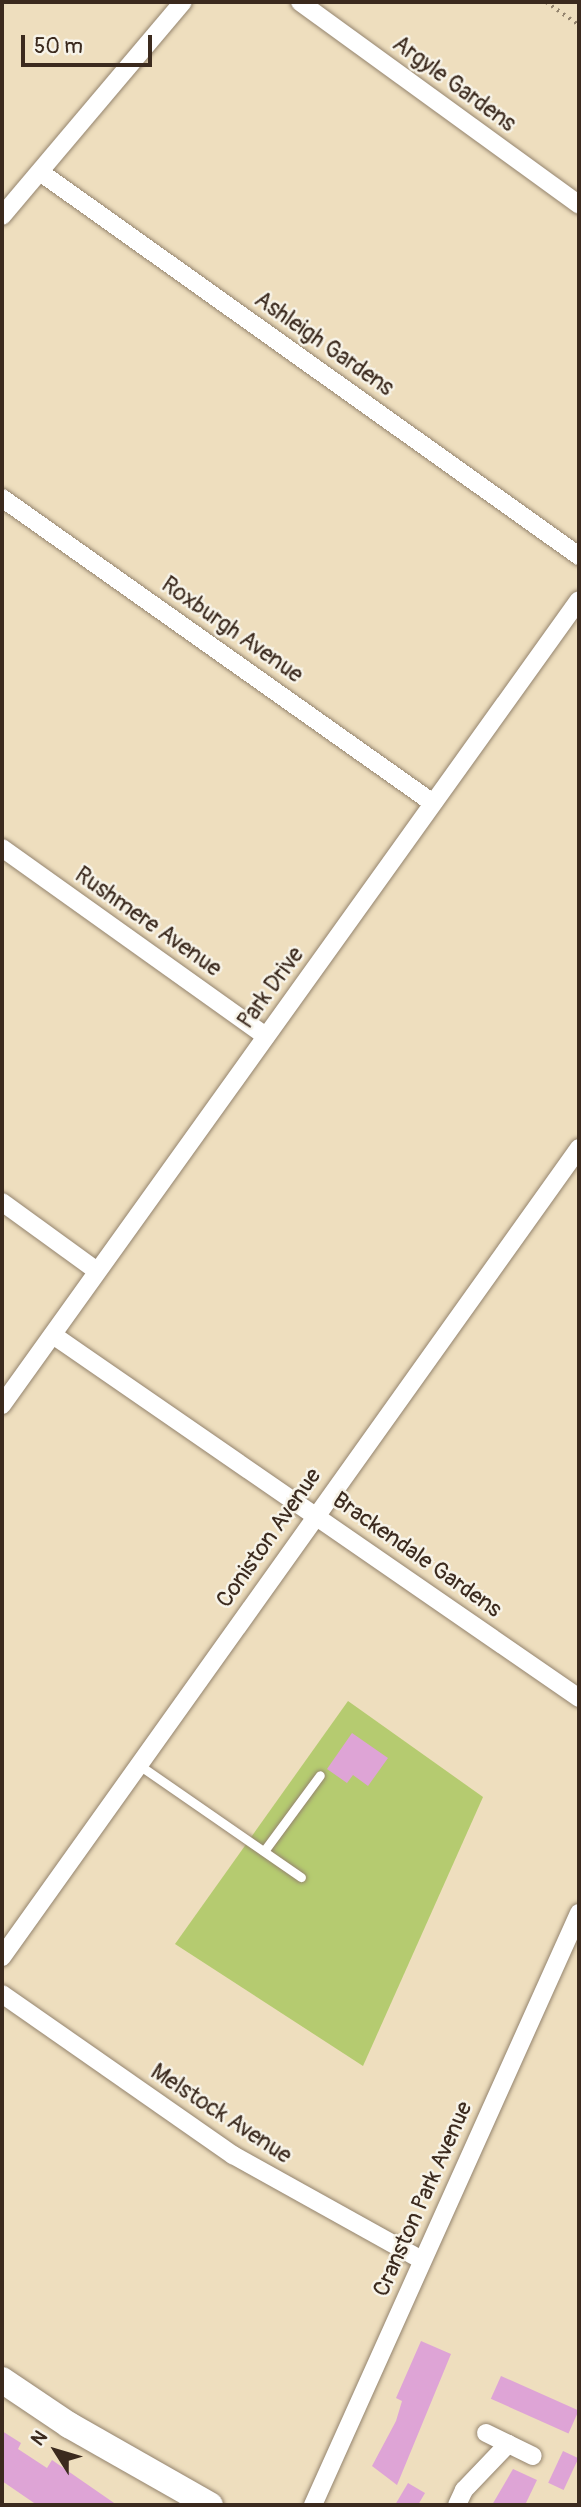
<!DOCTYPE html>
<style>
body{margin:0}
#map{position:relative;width:581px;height:2507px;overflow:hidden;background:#eedebe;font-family:Pangolin,sans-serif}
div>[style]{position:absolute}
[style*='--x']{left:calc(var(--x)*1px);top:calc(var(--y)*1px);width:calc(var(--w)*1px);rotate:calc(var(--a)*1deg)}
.green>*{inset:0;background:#b5cb70}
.building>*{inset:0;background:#dea4d6;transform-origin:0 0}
.path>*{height:3.5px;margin-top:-1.75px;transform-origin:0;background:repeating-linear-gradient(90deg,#94846e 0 2px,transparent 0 7px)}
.roads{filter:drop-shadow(0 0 2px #94846e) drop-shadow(0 0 2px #94846e)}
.service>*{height:9px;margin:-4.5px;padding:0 4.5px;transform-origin:4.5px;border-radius:4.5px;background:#fff}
.minor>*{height:18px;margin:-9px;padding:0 9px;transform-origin:9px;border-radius:9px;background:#fff}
.secondary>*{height:26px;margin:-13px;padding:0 13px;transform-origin:13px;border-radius:13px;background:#fff}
span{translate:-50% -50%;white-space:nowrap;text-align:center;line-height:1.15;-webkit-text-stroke:5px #f7f3e8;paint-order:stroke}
.street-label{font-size:23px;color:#3b2a1e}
.frame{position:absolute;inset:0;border:4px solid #3b2a1e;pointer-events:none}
.north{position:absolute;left:21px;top:2416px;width:70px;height:70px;-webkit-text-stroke:5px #f7f3e8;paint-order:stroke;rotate:307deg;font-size:19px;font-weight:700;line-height:28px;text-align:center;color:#3b2a1e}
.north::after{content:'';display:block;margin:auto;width:24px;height:32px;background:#3b2a1e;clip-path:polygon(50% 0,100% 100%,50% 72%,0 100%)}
.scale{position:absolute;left:21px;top:35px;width:131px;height:32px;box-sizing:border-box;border:4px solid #3b2a1e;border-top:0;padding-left:9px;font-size:21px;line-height:24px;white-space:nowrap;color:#3b2a1e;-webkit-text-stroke:5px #f7f3e8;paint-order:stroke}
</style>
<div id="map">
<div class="green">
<div style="clip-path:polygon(348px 1701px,483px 1797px,363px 2066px,175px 1944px)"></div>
</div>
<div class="building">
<div style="clip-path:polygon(352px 1733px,388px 1758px,368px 1786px,353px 1775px,347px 1783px,327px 1769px)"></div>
<div style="clip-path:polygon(421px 2341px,451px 2354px,397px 2485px,372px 2466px,396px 2421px,402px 2401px,396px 2398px)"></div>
<div style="left:501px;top:2376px;width:85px;height:25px;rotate:24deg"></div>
<div style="clip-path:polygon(2px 2431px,21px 2443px,18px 2449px,47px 2468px,52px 2460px,117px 2505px,37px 2505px,2px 2481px)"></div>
<div style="left:563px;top:2451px;width:17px;height:35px;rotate:25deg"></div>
<div style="clip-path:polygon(513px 2469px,537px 2480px,525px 2505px,492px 2505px)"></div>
<div style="clip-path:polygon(408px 2483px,425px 2493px,418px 2505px,395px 2505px)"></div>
</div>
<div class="path">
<div style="--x:546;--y:2;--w:40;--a:34.9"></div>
</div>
<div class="roads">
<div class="service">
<div style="--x:139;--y:1765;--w:197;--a:34.7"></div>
<div style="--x:264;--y:1851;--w:94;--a:-53.6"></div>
</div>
<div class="minor">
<div style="--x:300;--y:2;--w:345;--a:36"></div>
<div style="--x:40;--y:172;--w:662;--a:35.47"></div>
<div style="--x:2;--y:216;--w:280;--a:-49.8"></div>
<div style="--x:2;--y:498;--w:528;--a:35.29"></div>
<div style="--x:2;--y:848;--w:324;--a:35.5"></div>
<div style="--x:2;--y:1202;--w:117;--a:36"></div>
<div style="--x:53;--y:1335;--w:639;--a:34.61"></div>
<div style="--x:2;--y:1405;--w:990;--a:-54.37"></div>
<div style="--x:2;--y:1957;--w:994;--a:-54.5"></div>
<div style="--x:2;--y:1994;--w:282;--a:34.9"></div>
<div style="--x:233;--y:2155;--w:216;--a:29.1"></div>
<div style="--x:486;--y:2433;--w:52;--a:26.1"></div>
<div style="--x:313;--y:2505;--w:649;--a:-65.8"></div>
<div style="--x:457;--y:2505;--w:17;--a:-65"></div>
<div style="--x:464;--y:2490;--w:64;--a:-46.3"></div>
</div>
<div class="secondary">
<div style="--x:2;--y:2380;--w:81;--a:33.9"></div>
<div style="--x:69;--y:2425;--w:162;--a:29.6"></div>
</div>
</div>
<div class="street-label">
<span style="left:454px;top:84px;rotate:36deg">Argyle Gardens</span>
<span style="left:324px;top:344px;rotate:35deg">Ashleigh Gardens</span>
<span style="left:232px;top:630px;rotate:35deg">Roxburgh Avenue</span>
<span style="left:148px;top:922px;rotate:35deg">Rushmere Avenue</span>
<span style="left:271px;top:988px;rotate:-54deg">Park Drive</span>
<span style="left:269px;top:1538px;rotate:-55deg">Coniston Avenue</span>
<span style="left:417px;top:1555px;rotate:35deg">Brackendale Gardens</span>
<span style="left:221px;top:2114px;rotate:33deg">Melstock Avenue</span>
<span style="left:423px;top:2199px;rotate:-66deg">Cranston Park Avenue</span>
</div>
<div class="frame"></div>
<div class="north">N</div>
<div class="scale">50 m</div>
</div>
